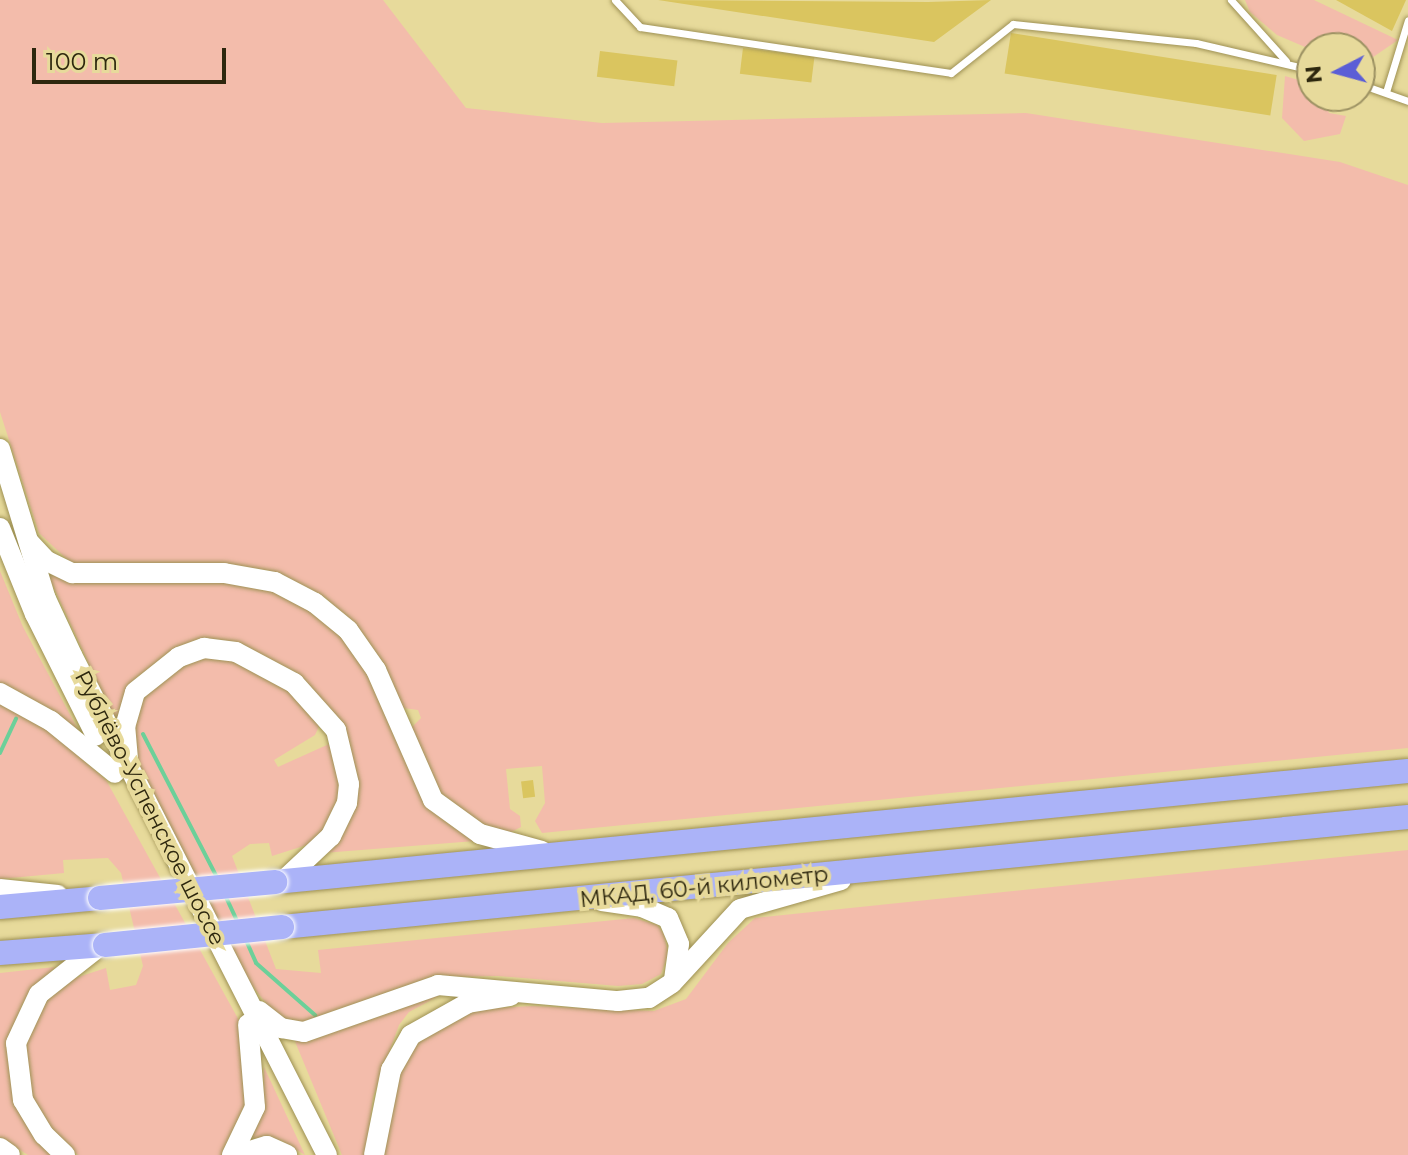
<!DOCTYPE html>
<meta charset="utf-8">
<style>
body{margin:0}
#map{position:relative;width:1408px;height:1155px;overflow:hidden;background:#e7da9b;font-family:Montserrat,sans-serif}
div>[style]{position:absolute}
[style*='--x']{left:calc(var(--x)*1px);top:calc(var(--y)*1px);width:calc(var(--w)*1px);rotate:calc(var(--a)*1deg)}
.green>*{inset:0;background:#f3bcab}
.stream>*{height:4px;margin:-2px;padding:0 2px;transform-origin:2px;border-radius:2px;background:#6cd099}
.building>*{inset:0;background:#dac55f;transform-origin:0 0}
.roads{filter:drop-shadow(0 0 2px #9e9154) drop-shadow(0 0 2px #9e9154)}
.service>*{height:7px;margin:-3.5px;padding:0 3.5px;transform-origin:3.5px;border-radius:3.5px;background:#fff}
.secondary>*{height:20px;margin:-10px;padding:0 10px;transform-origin:10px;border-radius:10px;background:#fff}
.trunk>*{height:24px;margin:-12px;padding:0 12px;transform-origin:12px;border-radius:12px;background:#abb3f8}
.bridges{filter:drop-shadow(0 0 2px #fff) drop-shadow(0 0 2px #fff)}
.trunk-bridge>*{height:24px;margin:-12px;padding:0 12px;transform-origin:12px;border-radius:12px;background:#abb3f8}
span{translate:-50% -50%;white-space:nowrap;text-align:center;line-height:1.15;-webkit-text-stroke:8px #e7da9b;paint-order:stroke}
.street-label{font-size:22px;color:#2d270e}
.north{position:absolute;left:1296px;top:32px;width:80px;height:80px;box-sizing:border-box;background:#e7da9b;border:2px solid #9d9263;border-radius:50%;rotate:264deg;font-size:22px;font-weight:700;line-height:32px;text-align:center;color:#2d270e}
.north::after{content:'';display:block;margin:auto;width:28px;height:36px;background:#5b5ed6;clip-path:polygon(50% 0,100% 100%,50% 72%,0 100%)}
.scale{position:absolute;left:32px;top:48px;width:194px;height:36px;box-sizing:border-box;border:4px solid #2d270e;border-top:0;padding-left:10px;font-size:24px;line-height:28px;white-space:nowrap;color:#2d270e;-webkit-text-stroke:6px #e7da9b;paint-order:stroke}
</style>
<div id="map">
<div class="green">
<div style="clip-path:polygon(0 0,383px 0,466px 108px,602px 123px,1026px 113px,1340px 162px,1408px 185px,1408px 748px,542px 833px,535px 821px,545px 803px,542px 766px,506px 769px,510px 809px,520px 816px,521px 827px,507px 834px,488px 829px,446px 802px,434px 785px,411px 728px,421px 718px,418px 710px,403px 708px,368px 641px,326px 598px,270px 571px,240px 566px,71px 563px,39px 533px,0 412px)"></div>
<div style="clip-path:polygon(1245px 0,1314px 0,1398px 40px,1360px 66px,1360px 48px,1312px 50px,1277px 35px,1250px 12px)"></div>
<div style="clip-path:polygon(1285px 76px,1312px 84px,1312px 96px,1324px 96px,1329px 113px,1346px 116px,1340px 134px,1304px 141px,1282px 118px)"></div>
<div style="clip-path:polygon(0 571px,23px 627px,82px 737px,0 686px)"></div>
<div style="clip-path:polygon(47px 573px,71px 579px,223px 580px,275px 590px,312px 608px,357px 653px,442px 819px,475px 841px,323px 853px,356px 782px,349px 742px,314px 691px,258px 653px,173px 652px,137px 677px,118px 727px)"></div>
<div style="clip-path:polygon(198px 656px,228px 658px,274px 677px,322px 720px,315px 735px,274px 760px,278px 767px,329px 744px,342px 782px,335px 817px,313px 843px,272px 856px,269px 843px,250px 844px,232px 856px,276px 969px,321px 973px,318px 950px,634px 918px,657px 925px,664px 934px,668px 954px,661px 974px,642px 984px,618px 986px,498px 976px,446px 977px,333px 1019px,293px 1024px,273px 1012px,242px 973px,148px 802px,131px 744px,143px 693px)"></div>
<div style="clip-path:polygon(0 702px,47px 728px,106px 780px,241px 1024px,248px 1105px,222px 1155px,78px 1155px,50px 1132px,30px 1099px,23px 1044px,41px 1003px,69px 980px,106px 968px,110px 990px,136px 985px,143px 966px,121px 873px,108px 858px,63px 860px,64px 873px,0 879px)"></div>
<div style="clip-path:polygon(1408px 850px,1408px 1155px,381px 1155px,402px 1054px,462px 1010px,532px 1006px,654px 1011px,686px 999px,728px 943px,755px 918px)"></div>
<div style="clip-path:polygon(55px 967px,22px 1005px,9px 1042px,57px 1155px,28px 1155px,0 1137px,0 973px)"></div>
<div style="clip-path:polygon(448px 991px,409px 1012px,399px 1025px,373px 1097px,366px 1155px,342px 1155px,294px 1039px,316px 1038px)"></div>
<div style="clip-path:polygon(264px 1067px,305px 1155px,282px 1141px,252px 1138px,263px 1106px)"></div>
</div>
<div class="stream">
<div style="--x:143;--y:734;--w:163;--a:62.7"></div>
<div style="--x:0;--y:753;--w:38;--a:-65"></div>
<div style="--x:225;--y:895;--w:31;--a:65"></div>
<div style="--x:245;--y:938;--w:27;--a:66"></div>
<div style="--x:256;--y:963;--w:79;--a:41.4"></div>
</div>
<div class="building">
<div style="clip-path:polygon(658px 0,928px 2px,991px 0,934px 42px)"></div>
<div style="clip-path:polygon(1336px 0,1406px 0,1392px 31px)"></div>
<div style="left:1011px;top:33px;width:269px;height:41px;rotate:9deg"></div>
<div style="left:743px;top:48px;width:72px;height:26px;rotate:7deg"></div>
<div style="left:600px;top:51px;width:78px;height:26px;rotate:7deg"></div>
<div style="left:533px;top:780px;width:17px;height:12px;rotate:83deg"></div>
</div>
<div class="roads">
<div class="service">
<div style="--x:615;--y:0;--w:37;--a:47"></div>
<div style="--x:640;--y:27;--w:314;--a:8.4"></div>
<div style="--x:951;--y:73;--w:79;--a:-38.3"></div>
<div style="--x:1013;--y:24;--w:184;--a:5.9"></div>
<div style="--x:1196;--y:43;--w:119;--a:13.1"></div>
<div style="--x:1231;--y:0;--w:82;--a:48"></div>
<div style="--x:1360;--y:84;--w:51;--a:19.5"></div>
<div style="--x:1386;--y:92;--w:75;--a:-73"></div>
</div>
<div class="secondary">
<div style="--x:0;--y:449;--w:157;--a:73"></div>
<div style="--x:46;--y:599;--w:62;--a:65.1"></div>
<div style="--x:72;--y:655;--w:561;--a:62.98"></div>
<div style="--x:0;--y:528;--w:93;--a:67.9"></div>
<div style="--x:35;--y:614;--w:136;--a:63.4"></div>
<div style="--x:29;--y:542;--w:26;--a:47"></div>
<div style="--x:47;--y:561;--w:28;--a:26"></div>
<div style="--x:72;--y:573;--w:152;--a:0"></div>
<div style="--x:224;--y:573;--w:52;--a:10"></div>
<div style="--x:275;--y:582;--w:45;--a:27.7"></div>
<div style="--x:315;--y:603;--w:43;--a:39.3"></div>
<div style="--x:348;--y:630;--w:49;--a:55"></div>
<div style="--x:376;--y:670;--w:142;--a:66.3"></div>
<div style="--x:433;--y:800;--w:58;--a:35.9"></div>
<div style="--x:480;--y:834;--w:64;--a:15.3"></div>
<div style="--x:0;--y:693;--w:58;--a:28.8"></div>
<div style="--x:51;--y:721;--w:82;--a:39.1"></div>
<div style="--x:128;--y:759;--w:32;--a:-95"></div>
<div style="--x:125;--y:727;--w:36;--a:-74"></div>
<div style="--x:135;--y:692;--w:56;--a:-38.5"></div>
<div style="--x:179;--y:657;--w:27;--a:-20"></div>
<div style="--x:204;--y:648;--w:32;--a:7"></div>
<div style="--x:236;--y:652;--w:66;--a:28.1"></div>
<div style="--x:294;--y:683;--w:63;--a:48.2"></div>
<div style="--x:336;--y:730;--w:56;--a:76.5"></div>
<div style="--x:349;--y:784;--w:19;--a:96"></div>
<div style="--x:347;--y:803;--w:37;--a:116"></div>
<div style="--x:331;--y:836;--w:67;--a:136.8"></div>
<div style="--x:0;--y:889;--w:58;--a:5.9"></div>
<div style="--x:602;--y:901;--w:40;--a:8.5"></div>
<div style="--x:642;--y:907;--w:28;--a:23"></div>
<div style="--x:668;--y:918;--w:28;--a:67"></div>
<div style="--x:679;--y:944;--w:34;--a:98"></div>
<div style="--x:259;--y:1011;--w:28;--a:38"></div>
<div style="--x:281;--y:1028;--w:23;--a:10"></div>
<div style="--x:304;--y:1032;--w:142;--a:-19.3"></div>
<div style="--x:438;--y:985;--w:181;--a:5.1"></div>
<div style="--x:618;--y:1001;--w:31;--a:-6"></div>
<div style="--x:649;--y:998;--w:27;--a:-33"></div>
<div style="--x:672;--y:983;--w:100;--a:-47.4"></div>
<div style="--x:740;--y:909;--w:105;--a:-16"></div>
<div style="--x:0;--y:1148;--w:12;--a:35"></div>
<div style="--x:65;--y:1155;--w:29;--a:-136"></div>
<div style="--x:44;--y:1135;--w:41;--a:-121"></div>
<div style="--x:23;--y:1100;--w:57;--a:-97"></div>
<div style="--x:16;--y:1043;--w:54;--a:-64.9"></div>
<div style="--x:39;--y:994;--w:79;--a:-38.3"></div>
<div style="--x:232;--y:1155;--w:53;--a:-64.4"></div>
<div style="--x:255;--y:1107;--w:83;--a:-94.8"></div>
<div style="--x:237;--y:1155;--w:31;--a:-17"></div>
<div style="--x:267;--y:1146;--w:22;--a:24"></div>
<div style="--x:374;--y:1155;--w:87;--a:-78.7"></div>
<div style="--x:391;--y:1070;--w:40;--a:-60.3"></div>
<div style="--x:411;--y:1035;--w:65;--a:-29.3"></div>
<div style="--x:468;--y:1003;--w:43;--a:-9.5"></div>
</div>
<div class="trunk">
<div style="--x:275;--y:882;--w:1138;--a:-5.6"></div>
<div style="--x:0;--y:907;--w:100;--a:-5.1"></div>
<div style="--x:282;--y:927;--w:1131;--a:-5.58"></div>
<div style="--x:0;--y:953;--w:105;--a:-4.4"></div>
</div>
</div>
<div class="bridges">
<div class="trunk-bridge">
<div style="--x:100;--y:898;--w:176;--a:-5.2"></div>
<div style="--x:105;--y:945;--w:178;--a:-5.8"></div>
</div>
</div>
<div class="street-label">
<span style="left:150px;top:808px;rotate:63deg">Рублёво-Успенское шоссе</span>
<span style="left:704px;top:887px;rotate:-6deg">МКАД, 60-й километр</span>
</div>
<div class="north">N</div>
<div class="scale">100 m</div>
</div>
